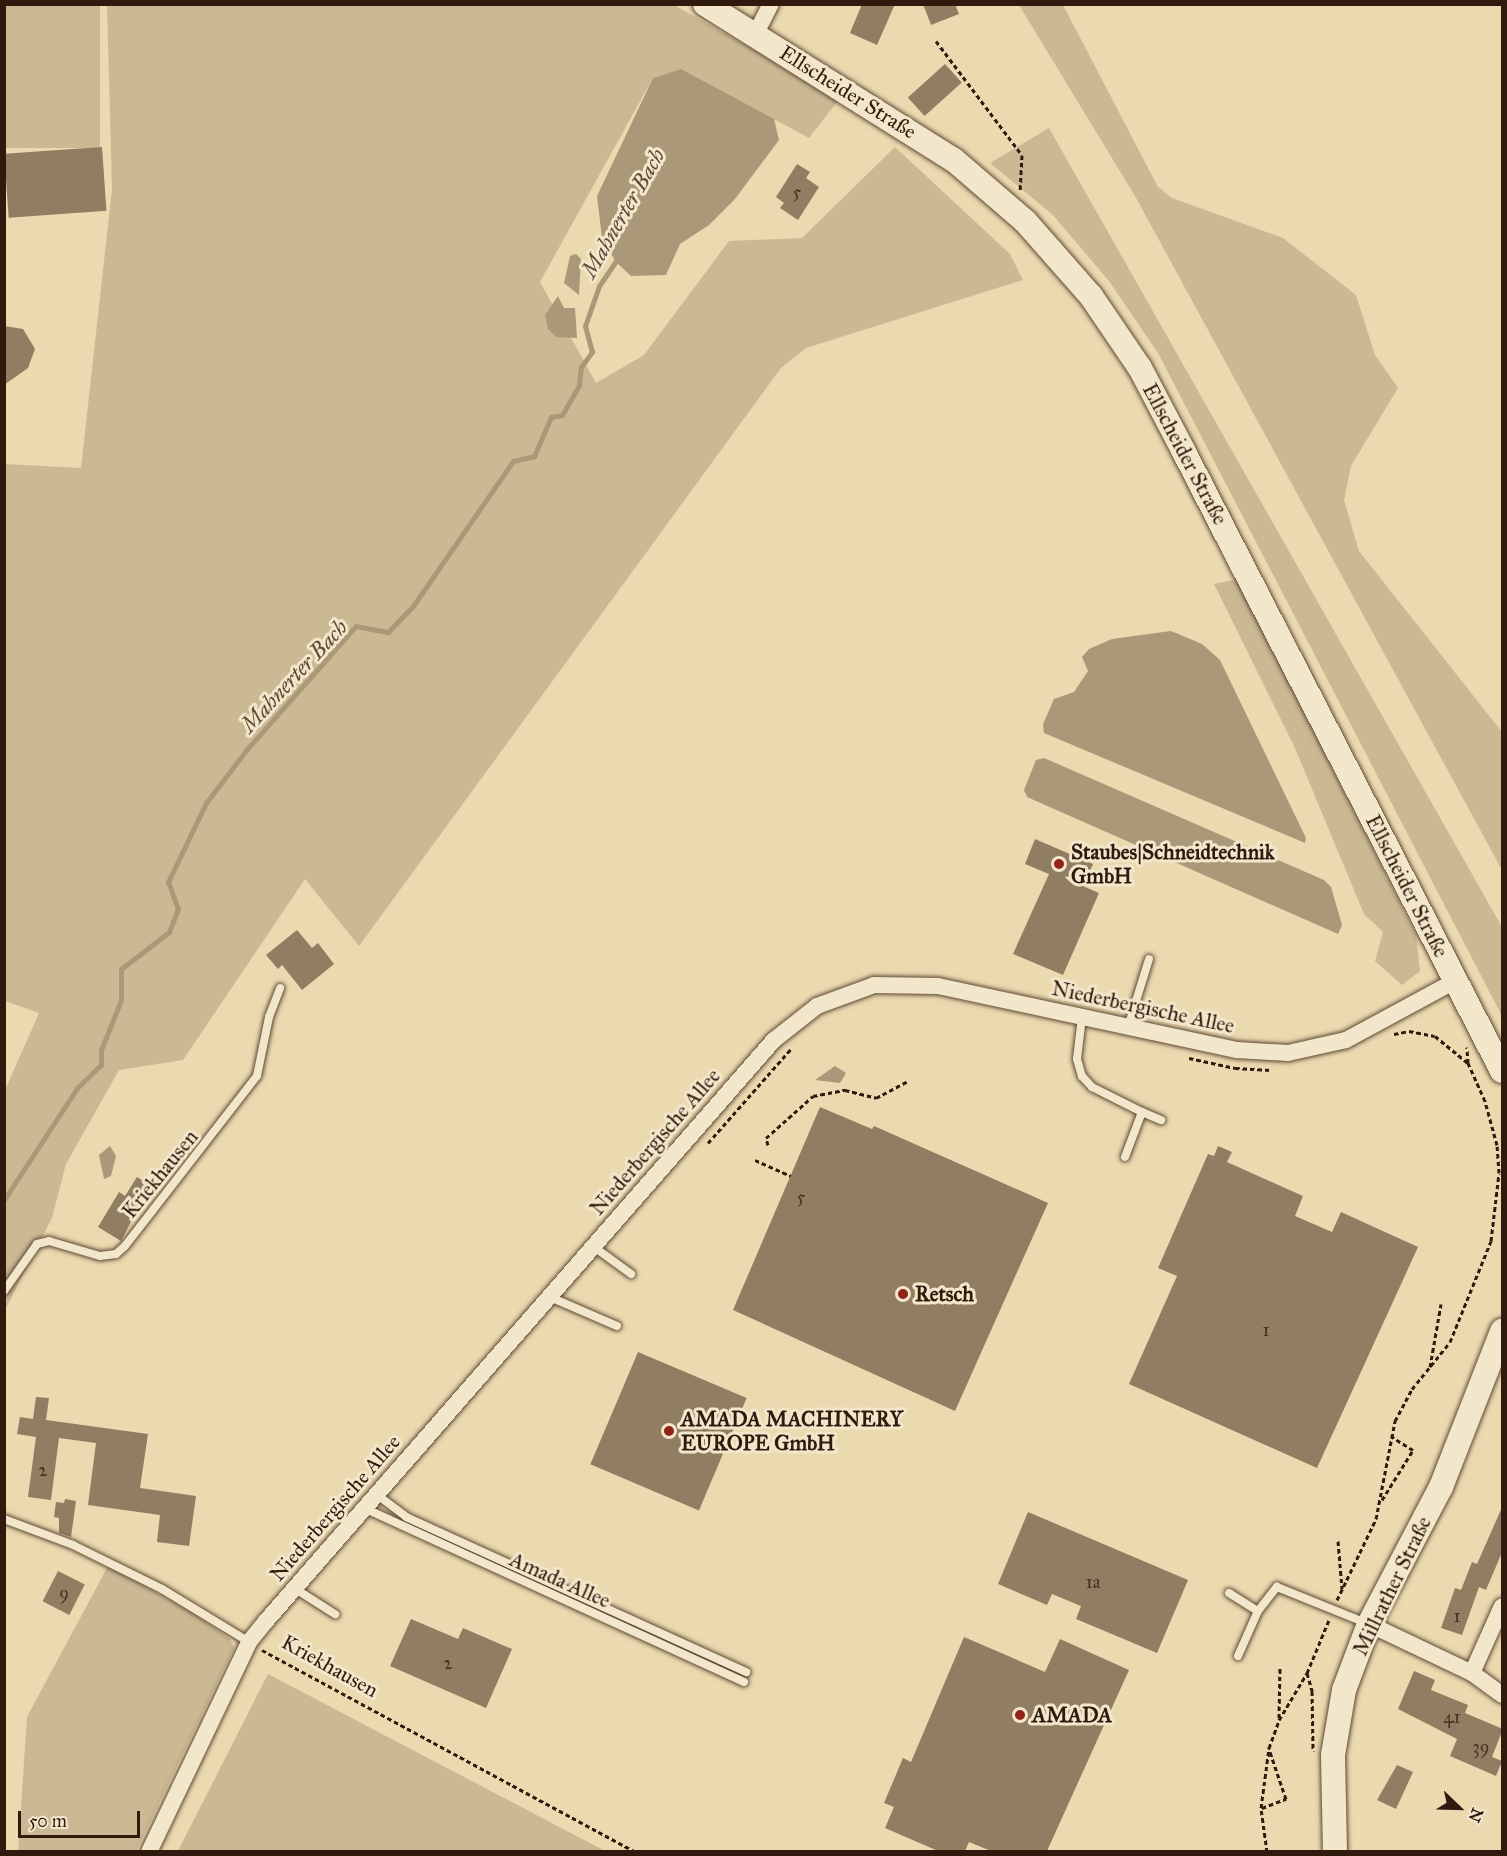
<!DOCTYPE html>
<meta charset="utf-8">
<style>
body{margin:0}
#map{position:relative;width:1507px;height:1856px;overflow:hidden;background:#ebd9af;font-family:"IM FELL Great Primer",serif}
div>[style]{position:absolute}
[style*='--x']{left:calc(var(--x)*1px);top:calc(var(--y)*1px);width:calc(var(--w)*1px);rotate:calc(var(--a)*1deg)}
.green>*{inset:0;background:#cbb994;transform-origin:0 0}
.water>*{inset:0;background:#ab9878}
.stream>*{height:5px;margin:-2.5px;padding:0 2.5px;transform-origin:2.5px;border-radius:2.5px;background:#ab9878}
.building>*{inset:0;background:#917d62;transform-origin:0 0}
.path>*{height:3px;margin-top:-1.5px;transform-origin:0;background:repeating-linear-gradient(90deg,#301a0e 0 4.5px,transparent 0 7.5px)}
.roads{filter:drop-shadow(0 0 2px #5f4a36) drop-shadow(0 0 2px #5f4a36)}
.lane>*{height:8px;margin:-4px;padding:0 4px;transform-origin:4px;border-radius:4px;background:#f2e6cb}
.street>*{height:16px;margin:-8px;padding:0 8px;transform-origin:8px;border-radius:8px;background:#f2e6cb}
.secondary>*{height:24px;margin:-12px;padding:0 12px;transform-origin:12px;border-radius:12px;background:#f2e6cb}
.dots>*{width:16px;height:16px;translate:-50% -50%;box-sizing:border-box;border:3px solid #f2e6cb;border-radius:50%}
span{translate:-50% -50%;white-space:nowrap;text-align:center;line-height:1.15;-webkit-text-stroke:6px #f2e6cb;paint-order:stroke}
.number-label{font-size:18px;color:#483323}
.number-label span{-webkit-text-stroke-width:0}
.street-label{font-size:21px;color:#301a0e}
.poi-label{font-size:21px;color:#301a0e;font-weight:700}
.left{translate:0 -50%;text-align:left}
.water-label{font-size:22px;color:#614c38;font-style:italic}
.frame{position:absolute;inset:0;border:6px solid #301a0e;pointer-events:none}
.north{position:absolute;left:1429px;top:1778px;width:60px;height:60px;-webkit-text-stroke:4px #f2e6cb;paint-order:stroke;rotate:113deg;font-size:16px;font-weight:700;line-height:24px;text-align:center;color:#301a0e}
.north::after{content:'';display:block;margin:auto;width:21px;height:27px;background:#301a0e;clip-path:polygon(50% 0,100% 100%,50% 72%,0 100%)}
.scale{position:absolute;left:18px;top:1811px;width:122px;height:27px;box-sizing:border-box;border:3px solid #301a0e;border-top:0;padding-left:8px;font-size:18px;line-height:21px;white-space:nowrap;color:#301a0e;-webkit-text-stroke:4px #f2e6cb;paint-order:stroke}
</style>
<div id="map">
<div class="green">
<div style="left:4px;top:5px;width:96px;height:143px"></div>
<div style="clip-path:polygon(107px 5px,674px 5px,840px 98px,809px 138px,681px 69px,653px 78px,540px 282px,596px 383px,644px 355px,729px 241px,802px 238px,895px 147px,1010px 254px,1023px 280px,806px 348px,781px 368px,359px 946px,305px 879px,183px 1060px,119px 1070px,66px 1164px,52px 1218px,5px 1310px,5px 1090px,39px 1013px,5px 1001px,5px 464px,81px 468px,112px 189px)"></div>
<div style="clip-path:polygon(1019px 5px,1063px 5px,1158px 187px,1172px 198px,1283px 238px,1356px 295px,1375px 355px,1398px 388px,1351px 466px,1344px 500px,1359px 551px,1502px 732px,1502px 870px,1135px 196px)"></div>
<div style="clip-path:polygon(1049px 128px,1502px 927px,1502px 1016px,1158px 353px,1109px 281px,1052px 214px,990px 163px)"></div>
<div style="clip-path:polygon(1237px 579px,1416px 935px,1420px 971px,1402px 985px,1375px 961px,1383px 932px,1364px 914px,1295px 748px,1214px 584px)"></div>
<div style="clip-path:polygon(108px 1566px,193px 1613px,230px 1639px,234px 1648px,136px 1851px,18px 1852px,27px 1717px)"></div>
<div style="clip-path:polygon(268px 1674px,605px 1851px,178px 1851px)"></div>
</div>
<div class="water">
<div style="clip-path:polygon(681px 69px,774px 119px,779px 140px,735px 199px,709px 225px,680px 244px,666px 275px,631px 276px,616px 262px,602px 238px,597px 196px,653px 78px)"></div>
<div style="clip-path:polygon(576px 254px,581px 259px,579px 295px,564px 283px,570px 256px)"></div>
<div style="clip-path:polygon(558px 296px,564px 308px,575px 308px,577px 338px,556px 337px,548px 329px,545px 315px)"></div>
<div style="clip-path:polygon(1171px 631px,1202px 644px,1220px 660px,1306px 838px,1305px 843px,1044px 733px,1043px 724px,1054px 699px,1074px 692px,1088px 671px,1082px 657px,1089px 649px,1112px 639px)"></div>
<div style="clip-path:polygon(1044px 758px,1324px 880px,1331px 887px,1342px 925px,1338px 934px,1027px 797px,1024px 790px,1036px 760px)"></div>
<div style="clip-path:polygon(835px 1066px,846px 1073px,840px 1083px,815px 1080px)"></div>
<div style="clip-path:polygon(110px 1146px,116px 1156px,111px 1176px,104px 1179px,99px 1155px)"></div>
</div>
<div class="stream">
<div style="--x:4;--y:1200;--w:134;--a:-56.9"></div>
<div style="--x:77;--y:1088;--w:33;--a:-44"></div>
<div style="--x:101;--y:1065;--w:15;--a:-90"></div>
<div style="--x:101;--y:1050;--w:54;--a:-68.2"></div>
<div style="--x:121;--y:1000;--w:31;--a:-90"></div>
<div style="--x:121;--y:969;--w:61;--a:-37.6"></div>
<div style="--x:169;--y:932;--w:25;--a:-69"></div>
<div style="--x:178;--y:909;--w:29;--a:-110"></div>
<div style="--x:168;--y:882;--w:88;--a:-64.3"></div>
<div style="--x:206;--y:803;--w:68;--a:-52.8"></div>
<div style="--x:247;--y:749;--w:164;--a:-48.5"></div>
<div style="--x:356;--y:626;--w:33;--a:11"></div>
<div style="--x:388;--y:632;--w:36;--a:-46"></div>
<div style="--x:413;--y:606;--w:176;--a:-55.4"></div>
<div style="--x:513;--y:461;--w:22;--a:-13"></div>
<div style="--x:534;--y:456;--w:43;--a:-66.4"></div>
<div style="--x:551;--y:417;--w:11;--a:-10"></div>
<div style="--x:562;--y:415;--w:34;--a:-60"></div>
<div style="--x:579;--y:385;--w:18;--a:-84"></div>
<div style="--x:581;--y:367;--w:19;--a:-54"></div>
<div style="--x:592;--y:352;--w:27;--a:-105"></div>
<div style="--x:585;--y:326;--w:42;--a:-70.7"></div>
<div style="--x:599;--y:286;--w:34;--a:-56"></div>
</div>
<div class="building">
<div style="clip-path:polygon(862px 4px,895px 4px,877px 45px,850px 33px)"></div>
<div style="clip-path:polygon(923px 4px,955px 4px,959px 14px,931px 25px)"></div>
<div style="left:945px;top:64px;width:25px;height:50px;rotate:48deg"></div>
<div style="left:102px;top:147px;width:64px;height:98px;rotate:86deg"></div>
<div style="clip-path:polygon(797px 164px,810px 172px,806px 178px,819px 187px,798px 220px,780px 208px,784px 203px,776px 197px)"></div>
<div style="clip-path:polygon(4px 326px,23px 329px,35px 349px,28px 368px,4px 385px)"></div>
<div style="clip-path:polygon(1035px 839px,1093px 864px,1083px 886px,1099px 893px,1063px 975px,1013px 954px,1049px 874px,1025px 864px)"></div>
<div style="clip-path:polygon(297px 930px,312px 948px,318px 943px,334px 964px,302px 990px,282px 965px,278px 969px,266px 955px)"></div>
<div style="clip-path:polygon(820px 1107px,872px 1129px,874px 1126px,1048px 1203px,955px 1411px,733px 1310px)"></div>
<div style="clip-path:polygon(1218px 1146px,1232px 1152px,1227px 1162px,1303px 1196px,1295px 1216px,1332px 1232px,1341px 1212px,1418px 1247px,1317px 1468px,1129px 1384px,1177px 1276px,1158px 1268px,1208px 1154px,1214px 1156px)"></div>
<div style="clip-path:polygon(137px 1177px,150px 1185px,121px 1241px,98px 1227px,119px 1192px,125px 1196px)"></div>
<div style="left:638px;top:1352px;width:118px;height:122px;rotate:23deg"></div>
<div style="clip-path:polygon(36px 1397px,49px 1398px,46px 1420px,148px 1434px,140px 1488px,196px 1496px,189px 1546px,157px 1542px,160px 1515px,88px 1505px,96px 1443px,59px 1438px,51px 1500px,28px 1497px,36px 1437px,17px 1434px,20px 1417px,33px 1419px)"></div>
<div style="clip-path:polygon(65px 1499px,76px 1501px,71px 1537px,59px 1533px,59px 1518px,54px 1517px,56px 1502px,64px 1503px)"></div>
<div style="clip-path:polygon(1503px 1505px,1503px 1550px,1486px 1590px,1479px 1587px,1462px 1635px,1441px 1628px,1455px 1588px,1461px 1590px,1472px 1562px,1477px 1564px)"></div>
<div style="clip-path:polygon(1028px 1512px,1188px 1580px,1157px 1653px,1076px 1619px,1081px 1606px,1052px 1594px,1047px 1605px,998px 1584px)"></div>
<div style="left:58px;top:1571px;width:30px;height:34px;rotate:27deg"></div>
<div style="clip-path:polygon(411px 1619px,458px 1639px,463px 1628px,512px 1649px,486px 1708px,390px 1666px)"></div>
<div style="clip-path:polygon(964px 1637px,1045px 1672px,1060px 1639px,1129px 1670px,1047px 1851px,991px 1851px,969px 1842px,965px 1851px,938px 1851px,885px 1828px,894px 1807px,884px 1803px,903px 1758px,911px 1762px)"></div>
<div style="clip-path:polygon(1414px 1671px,1435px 1680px,1431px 1690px,1468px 1705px,1465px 1713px,1503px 1729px,1492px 1757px,1502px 1761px,1496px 1776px,1450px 1756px,1457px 1739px,1398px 1709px)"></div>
<div style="clip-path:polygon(1397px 1765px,1413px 1772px,1396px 1809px,1377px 1800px)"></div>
</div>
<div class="path">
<div style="--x:936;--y:41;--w:143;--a:53"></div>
<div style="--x:1022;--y:155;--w:35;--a:93"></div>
<div style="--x:1394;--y:1034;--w:15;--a:-11"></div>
<div style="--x:1409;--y:1031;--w:26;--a:11"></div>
<div style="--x:1435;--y:1036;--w:43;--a:39.3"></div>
<div style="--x:1189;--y:1058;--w:47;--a:12.3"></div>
<div style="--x:1235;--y:1068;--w:36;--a:3"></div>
<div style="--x:708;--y:1143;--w:125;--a:-48.6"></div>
<div style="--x:768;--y:1145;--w:7;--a:-106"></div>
<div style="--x:766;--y:1138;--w:63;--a:-41.8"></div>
<div style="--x:813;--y:1096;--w:33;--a:-11"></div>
<div style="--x:845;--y:1090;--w:32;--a:14"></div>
<div style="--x:876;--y:1098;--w:36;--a:-28"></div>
<div style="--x:755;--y:1160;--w:39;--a:24"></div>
<div style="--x:1430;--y:1367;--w:64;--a:-80.1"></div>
<div style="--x:1382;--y:1500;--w:59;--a:-58.2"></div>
<div style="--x:1413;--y:1450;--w:26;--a:-148"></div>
<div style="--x:1338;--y:1541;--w:48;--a:85.2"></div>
<div style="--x:1337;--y:1600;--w:90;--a:-64.3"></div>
<div style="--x:1376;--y:1519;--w:100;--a:-79"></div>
<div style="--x:1395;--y:1421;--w:36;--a:-62"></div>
<div style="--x:1412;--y:1389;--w:60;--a:-51"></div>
<div style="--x:1450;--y:1342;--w:109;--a:-67.9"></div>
<div style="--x:1491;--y:1241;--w:68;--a:-83.3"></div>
<div style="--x:1499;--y:1173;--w:28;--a:-94"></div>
<div style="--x:1497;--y:1145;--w:46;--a:-105.3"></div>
<div style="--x:1485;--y:1101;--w:42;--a:-114.1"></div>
<div style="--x:1468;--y:1063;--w:16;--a:-94"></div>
<div style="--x:262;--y:1650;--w:425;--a:28.4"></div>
<div style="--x:1307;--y:1673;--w:19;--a:74"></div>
<div style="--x:1312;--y:1691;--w:60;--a:89"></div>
<div style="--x:1279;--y:1718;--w:50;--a:-88.9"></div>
<div style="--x:1262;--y:1808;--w:26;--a:-21"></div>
<div style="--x:1286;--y:1799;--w:53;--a:-108.8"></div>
<div style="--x:1267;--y:1852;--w:44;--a:-97.8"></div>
<div style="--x:1261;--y:1808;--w:61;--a:-82.4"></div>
<div style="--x:1269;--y:1748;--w:30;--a:-70"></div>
<div style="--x:1279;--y:1720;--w:55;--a:-59.2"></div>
<div style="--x:1307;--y:1673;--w:57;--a:-67.5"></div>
</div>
<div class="roads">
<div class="lane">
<div style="--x:1082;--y:1017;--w:42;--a:96.8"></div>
<div style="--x:1077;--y:1059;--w:18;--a:74"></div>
<div style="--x:1082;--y:1076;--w:15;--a:48"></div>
<div style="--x:1092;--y:1087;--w:56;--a:26.6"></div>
<div style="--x:1142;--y:1112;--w:48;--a:110.7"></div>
<div style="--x:1128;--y:1027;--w:71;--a:-72.8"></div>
<div style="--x:1142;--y:1112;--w:21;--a:23"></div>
<div style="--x:594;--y:1247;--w:46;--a:36.1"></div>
<div style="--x:4;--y:1291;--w:57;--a:-54.9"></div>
<div style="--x:37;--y:1244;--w:12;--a:-14"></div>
<div style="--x:49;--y:1241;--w:53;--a:16.4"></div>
<div style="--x:100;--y:1256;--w:16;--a:-7"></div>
<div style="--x:116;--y:1254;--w:12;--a:-42"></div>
<div style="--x:125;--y:1246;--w:215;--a:-52.2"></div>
<div style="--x:257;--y:1076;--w:60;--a:-78.5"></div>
<div style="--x:269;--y:1017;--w:31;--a:-69"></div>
<div style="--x:550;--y:1297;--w:73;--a:23.4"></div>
<div style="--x:376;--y:1494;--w:38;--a:37"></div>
<div style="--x:406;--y:1517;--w:374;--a:24.5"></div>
<div style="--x:364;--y:1508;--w:418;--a:24.6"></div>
<div style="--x:4;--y:1519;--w:74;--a:20.6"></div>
<div style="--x:73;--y:1545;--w:99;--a:26.3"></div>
<div style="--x:162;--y:1589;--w:102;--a:31.3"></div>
<div style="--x:294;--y:1588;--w:49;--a:32.4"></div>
<div style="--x:1229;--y:1593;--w:34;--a:32"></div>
<div style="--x:1238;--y:1656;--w:49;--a:-66"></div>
<div style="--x:1258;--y:1611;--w:31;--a:-52"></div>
<div style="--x:1277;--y:1587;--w:96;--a:22"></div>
</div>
<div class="street">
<div style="--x:755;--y:35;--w:35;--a:-63"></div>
<div style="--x:1369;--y:1624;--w:114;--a:25.4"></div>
<div style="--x:1472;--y:1673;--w:37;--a:36"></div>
<div style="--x:1472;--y:1673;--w:73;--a:-65.9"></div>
<div style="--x:149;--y:1852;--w:233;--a:-64.5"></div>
<div style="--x:249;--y:1642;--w:27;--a:-51"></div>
<div style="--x:266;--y:1621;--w:772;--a:-48.84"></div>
<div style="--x:774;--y:1040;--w:55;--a:-38.3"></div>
<div style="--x:817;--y:1006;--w:61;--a:-20.2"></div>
<div style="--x:874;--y:985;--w:64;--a:0.9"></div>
<div style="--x:938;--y:986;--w:306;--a:12.1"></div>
<div style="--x:1237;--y:1050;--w:51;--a:3.4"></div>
<div style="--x:1288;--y:1053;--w:59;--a:-12.6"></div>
<div style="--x:1346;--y:1040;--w:124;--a:-28.4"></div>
</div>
<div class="secondary">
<div style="--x:705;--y:4;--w:294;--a:32.1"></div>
<div style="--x:954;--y:160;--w:94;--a:40.7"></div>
<div style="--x:1025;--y:221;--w:100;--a:48.7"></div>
<div style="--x:1091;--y:296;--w:87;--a:55.8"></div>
<div style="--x:1140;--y:368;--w:93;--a:62.3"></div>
<div style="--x:1183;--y:450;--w:698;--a:62.81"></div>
<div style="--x:1335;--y:1852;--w:97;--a:-91.2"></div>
<div style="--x:1333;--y:1755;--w:66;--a:-80.4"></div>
<div style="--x:1344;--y:1690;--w:71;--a:-69.3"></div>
<div style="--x:1369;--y:1624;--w:155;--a:-62.3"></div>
<div style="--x:1441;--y:1487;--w:168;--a:-68.6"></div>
</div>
</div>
<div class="dots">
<div style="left:1059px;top:864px;background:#8f2418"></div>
<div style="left:903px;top:1294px;background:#8f2418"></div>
<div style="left:669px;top:1431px;background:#8f2418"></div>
<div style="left:1020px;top:1715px;background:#8f2418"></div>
</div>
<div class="number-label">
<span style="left:797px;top:192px">5</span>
<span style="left:801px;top:1197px">5</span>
<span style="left:1266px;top:1330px">1</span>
<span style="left:43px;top:1470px">2</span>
<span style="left:1093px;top:1582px">1a</span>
<span style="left:64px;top:1593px">9</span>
<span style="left:1457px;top:1616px">1</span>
<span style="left:448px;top:1663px">2</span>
<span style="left:1452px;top:1717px">41</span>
<span style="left:1481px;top:1747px">39</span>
</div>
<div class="street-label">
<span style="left:848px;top:92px;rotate:32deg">Ellscheider Straße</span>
<span style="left:1185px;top:454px;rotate:62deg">Ellscheider Straße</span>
<span style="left:1407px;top:886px;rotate:63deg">Ellscheider Straße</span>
<span style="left:1143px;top:1007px;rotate:12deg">Niederbergische Allee</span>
<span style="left:655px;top:1142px;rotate:-49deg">Niederbergische Allee</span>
<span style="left:160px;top:1174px;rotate:-51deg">Kriekhausen</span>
<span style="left:335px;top:1508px;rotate:-49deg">Niederbergische Allee</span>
<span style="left:560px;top:1580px;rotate:24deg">Amada Allee</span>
<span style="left:1392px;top:1586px;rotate:-64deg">Millrather Straße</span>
<span style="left:330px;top:1666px;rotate:29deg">Kriekhausen</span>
</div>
<div class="poi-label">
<span class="left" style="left:1071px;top:864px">Staubes|Schneidtechnik<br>GmbH</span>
<span class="left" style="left:915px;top:1294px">Retsch</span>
<span class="left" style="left:681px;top:1431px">AMADA MACHINERY<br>EUROPE GmbH</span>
<span class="left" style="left:1032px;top:1715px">AMADA</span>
</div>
<div class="water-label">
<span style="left:623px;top:213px;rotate:-60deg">Mahnerter Bach</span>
<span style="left:294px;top:676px;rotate:-47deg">Mahnerter Bach</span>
</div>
<div class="frame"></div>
<div class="north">N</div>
<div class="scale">50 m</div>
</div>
